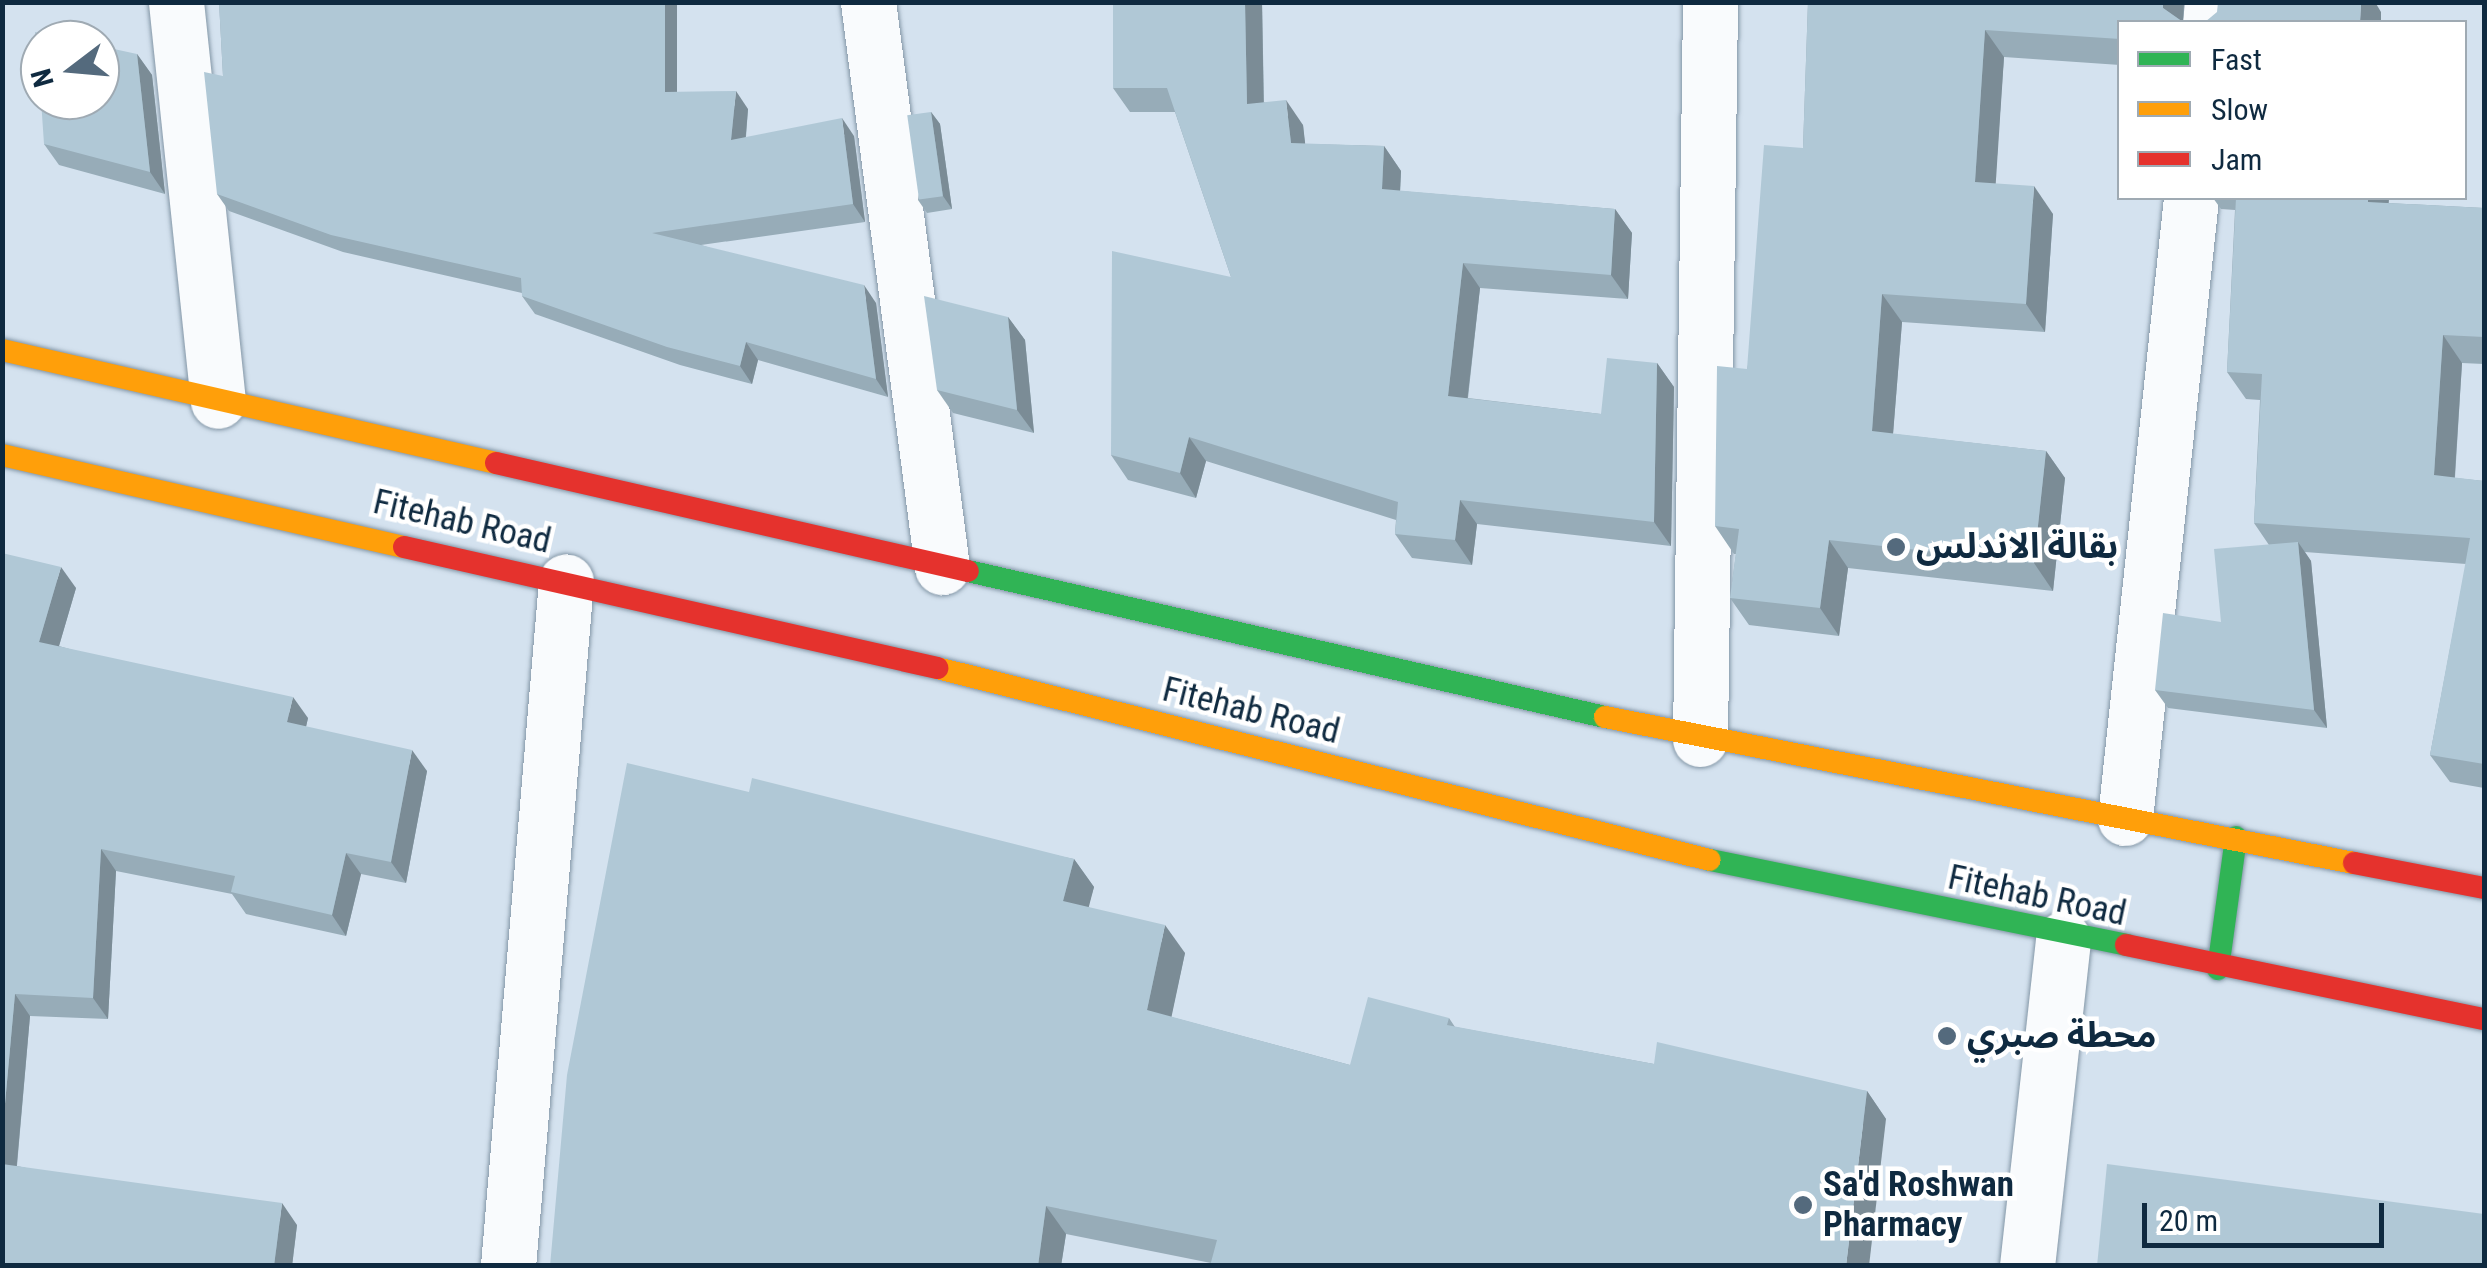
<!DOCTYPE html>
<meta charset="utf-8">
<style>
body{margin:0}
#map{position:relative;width:2487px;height:1268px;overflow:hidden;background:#d4e2ef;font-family:"Roboto Condensed","Noto Sans Arabic",sans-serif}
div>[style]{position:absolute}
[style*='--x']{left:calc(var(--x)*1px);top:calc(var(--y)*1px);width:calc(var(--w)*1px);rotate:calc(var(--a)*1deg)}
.roads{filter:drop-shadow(0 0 2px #8396a6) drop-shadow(0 0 2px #8396a6)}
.street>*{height:55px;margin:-27.5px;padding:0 27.5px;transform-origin:27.5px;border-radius:27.5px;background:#f9fbfd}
.fast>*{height:22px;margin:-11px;padding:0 11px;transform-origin:11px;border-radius:11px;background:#30b455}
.slow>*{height:22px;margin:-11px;padding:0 11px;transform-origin:11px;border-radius:11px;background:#ff9f0a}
.jam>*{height:22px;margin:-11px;padding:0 11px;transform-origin:11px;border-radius:11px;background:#e5322d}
.wall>*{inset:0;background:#97acb8}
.shaded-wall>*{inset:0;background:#7b8c96}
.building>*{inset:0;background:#b0c8d6;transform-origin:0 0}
.dots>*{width:28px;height:28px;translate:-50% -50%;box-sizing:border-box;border:5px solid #fff;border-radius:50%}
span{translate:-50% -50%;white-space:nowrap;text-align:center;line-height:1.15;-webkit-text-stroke:9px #fff;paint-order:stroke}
.street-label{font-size:35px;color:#0f2a40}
.poi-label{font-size:35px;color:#0f2a40;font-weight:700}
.left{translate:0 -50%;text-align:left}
.frame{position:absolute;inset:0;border:5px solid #0f2a40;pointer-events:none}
.legend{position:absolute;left:2117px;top:20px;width:350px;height:180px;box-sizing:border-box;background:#fff;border:2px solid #9faab3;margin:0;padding:12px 18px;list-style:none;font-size:30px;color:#0f2a40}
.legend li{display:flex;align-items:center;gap:20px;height:50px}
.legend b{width:50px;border:2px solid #9faab3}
.north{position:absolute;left:20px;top:20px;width:100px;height:100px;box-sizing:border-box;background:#fff;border:2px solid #9faab3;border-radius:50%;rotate:254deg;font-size:28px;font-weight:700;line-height:40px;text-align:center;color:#0f2a40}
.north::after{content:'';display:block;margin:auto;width:35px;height:45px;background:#546a7d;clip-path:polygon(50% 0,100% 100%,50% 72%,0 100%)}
.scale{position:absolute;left:2142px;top:1203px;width:242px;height:45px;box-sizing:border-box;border:5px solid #0f2a40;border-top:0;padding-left:12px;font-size:30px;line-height:35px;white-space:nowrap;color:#0f2a40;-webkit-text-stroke:8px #fff;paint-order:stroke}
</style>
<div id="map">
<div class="roads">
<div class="street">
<div style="--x:176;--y:2;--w:401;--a:84"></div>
<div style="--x:868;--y:2;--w:570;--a:82.54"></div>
<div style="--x:2210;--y:22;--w:20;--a:-84"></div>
<div style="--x:1700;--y:739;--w:737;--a:-89.22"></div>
<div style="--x:2125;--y:818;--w:624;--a:-83.92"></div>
<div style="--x:508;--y:1266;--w:687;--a:-85.16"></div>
<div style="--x:2027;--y:1266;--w:329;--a:-83.7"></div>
</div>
<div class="fast">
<div style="--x:968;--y:571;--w:654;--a:12.91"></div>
<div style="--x:1710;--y:860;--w:425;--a:11.5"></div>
<div style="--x:2218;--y:969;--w:133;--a:-82.2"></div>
</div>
<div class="slow">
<div style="--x:2;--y:350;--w:507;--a:12.88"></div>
<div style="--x:2;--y:455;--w:412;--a:12.9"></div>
<div style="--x:937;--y:668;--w:796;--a:13.95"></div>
<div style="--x:1605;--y:717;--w:763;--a:11.03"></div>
</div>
<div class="jam">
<div style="--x:496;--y:463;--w:484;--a:12.9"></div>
<div style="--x:404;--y:547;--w:547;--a:12.79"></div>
<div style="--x:2354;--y:863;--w:132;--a:10.9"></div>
<div style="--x:2126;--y:945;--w:366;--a:11.7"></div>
</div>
</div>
<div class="wall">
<div style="clip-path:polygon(219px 2px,677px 2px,677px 92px,748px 109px,746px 137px,854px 136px,865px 222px,701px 245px,876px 303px,888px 397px,758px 360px,752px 384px,680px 365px,535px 314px,522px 296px,522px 293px,343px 252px,229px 211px,217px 194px,223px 76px)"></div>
<div style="clip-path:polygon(1113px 2px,1262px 2px,1264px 102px,1303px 125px,1305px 144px,1384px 146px,1401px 171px,1400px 191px,1615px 209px,1632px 233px,1628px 299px,1480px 288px,1468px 398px,1601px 414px,1657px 363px,1674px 387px,1671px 546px,1477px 524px,1472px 565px,1412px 558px,1395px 534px,1396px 520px,1206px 461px,1196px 498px,1128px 480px,1111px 455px,1231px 277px,1175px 112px,1130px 112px,1113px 88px)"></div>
<div style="clip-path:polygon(1808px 2px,2184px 2px,2183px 22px,2120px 22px,2120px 65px,2004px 57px,1995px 184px,2053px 214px,2045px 332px,1902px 322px,1893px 434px,2046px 451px,2065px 478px,2053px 591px,1848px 568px,1839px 636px,1749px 625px,1730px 598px,1736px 554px,1734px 554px,1715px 526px,1747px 369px,1803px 148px)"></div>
<div style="clip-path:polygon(137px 54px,152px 75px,165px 194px,59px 165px,44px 144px)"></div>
<div style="clip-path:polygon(931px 112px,940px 124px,952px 209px,927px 213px,918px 200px)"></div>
<div style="clip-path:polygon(2213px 198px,2389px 198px,2388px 203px,2484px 208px,2484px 364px,2462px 363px,2455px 478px,2484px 481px,2484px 788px,2450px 782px,2430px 755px,2466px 564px,2305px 552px,2311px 561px,2327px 728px,2168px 708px,2155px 690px,2221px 622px,2269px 545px,2254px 523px,2260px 400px,2246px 399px,2227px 372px,2235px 210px,2221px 209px)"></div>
<div style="clip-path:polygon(1008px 317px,1025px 340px,1034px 433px,953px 413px,937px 390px)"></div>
<div style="clip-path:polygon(2px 553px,76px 588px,59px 646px,308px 718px,306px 727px,427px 771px,406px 883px,361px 874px,346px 936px,246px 914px,232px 894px,116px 871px,108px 1019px,30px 1016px,17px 1166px,297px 1225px,292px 1266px,2px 1266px)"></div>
<div style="clip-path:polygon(749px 792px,1074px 859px,1094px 887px,1088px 907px,1185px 953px,1171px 1017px,1350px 1065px,1449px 1018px,1455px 1027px,1654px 1064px,1867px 1091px,1886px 1119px,1211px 1263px,1066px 1234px,1061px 1266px,550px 1266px)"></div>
</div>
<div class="shaded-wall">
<div style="clip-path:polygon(665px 2px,677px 2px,677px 109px,665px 92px)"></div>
<div style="clip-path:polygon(1245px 2px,1262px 2px,1264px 128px,1247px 104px)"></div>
<div style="clip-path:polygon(2163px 2px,2184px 2px,2183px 22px,2163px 8px)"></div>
<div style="clip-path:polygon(2361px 2px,2375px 2px,2381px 12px,2381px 22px,2360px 22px)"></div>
<div style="clip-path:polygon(1985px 30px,2004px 57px,1994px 210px,1975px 182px)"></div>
<div style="clip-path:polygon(137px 54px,152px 75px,165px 194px,150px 172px)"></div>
<div style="clip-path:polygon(736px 91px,748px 109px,744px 157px,731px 140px)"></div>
<div style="clip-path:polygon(1286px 100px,1303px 125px,1308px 168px,1291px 143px)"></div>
<div style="clip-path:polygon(931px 112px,940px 124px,952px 209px,943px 196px)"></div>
<div style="clip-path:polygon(842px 118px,854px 136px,865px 222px,853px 204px)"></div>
<div style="clip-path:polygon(1384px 146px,1401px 171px,1399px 214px,1382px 189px)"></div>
<div style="clip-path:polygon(2034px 186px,2053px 214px,2045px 332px,2026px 304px)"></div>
<div style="clip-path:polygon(2368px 198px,2389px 198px,2387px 230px,2368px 202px)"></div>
<div style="clip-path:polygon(1615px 209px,1632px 233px,1628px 299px,1611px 275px)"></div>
<div style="clip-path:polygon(1463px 263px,1480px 288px,1465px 420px,1448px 396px)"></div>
<div style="clip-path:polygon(864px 285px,876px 303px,888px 397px,876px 379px)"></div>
<div style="clip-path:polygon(1882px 294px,1902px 322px,1891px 459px,1872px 431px)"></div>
<div style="clip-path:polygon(1008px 317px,1025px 340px,1034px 433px,1017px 410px)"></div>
<div style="clip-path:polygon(2443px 335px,2462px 363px,2453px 503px,2434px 475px)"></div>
<div style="clip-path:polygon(746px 342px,758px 360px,752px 384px,740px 366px)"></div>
<div style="clip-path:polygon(1657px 363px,1674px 387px,1671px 546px,1654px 522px)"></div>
<div style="clip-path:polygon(1189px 437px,1206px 461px,1196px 498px,1180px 473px)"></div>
<div style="clip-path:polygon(2046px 451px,2065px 478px,2053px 591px,2034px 563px)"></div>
<div style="clip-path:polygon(1460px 500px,1477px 524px,1472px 565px,1455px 540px)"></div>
<div style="clip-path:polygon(1829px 540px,1848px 568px,1839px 636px,1820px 608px)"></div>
<div style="clip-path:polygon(2298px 542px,2311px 561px,2327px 728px,2314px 710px)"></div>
<div style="clip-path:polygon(61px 567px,76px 588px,54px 663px,39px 642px)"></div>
<div style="clip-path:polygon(293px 697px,308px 718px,302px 744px,287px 722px)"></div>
<div style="clip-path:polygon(412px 750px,427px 771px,406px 883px,391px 862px)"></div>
<div style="clip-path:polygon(101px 849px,116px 871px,108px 1019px,93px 998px)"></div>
<div style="clip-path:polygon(346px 853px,361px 874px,346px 936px,332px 915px)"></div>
<div style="clip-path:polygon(1074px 859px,1094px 887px,1083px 929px,1063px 901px)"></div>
<div style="clip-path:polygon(1165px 925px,1185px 953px,1167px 1038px,1147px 1010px)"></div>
<div style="clip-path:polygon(15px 994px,30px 1016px,15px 1185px,2px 1167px,2px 1137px)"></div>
<div style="clip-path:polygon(1867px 1091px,1886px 1119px,1869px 1266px,1846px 1266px)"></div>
<div style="clip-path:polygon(282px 1203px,297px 1225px,292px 1266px,274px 1266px)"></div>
<div style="clip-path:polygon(1046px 1206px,1066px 1234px,1061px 1266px,1038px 1266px)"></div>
</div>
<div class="building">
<div style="clip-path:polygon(219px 2px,665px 2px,665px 92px,736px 91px,731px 140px,842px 118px,853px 204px,652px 233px,864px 285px,876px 379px,746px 342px,740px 366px,667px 347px,522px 296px,521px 278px,331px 235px,217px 194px,204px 72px,223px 76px)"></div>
<div style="clip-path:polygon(1113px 2px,1245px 2px,1247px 104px,1286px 100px,1291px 143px,1384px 146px,1382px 189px,1615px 209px,1611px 275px,1463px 263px,1448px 396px,1601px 414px,1607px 358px,1657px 363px,1654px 522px,1460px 500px,1455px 540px,1395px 534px,1398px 502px,1189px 437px,1180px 473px,1111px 455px,1112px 251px,1231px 277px,1167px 88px,1113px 88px)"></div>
<div style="clip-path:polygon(1808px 2px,2163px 2px,2163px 8px,2183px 22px,2120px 22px,2120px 39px,1985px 30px,1975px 182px,2034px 186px,2026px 304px,1882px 294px,1872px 431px,2046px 451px,2034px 563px,1829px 540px,1820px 608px,1730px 598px,1739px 529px,1715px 526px,1717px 366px,1747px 369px,1764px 145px,1803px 148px)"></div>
<div style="clip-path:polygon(2218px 2px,2361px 2px,2360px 22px,2205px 22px,2217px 12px)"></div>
<div style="clip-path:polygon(35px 32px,73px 40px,40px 40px,40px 90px)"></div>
<div style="clip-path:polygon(100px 46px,137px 54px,150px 172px,44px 144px,41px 100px,100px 100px)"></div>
<div style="left:931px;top:112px;width:85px;height:24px;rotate:82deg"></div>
<div style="clip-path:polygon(2236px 198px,2368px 198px,2368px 202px,2484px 208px,2484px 337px,2443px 335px,2434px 475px,2484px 481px,2484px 764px,2430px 755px,2470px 538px,2254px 523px,2262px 374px,2227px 372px)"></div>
<div style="clip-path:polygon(924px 296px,1008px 317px,1017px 410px,937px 390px)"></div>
<div style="clip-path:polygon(2298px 542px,2314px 710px,2155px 690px,2163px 613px,2221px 622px,2214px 549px)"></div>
<div style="clip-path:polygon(2px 553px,61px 567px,39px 642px,293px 697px,287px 722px,412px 750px,391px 862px,346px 853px,332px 915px,231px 892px,235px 876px,101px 849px,93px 998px,15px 994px,2px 1137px)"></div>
<div style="clip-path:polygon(627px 763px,749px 792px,752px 778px,1074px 859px,1063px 901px,1165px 925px,1147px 1010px,1350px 1065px,1368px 997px,1449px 1018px,1447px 1025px,1654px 1064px,1657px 1042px,1867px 1091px,1846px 1266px,1210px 1266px,1217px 1240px,1046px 1206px,1038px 1266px,550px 1266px,567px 1075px)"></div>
<div style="clip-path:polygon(2px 1164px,282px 1203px,274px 1266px,2px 1266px)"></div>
<div style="clip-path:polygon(2107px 1164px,2484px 1214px,2484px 1266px,2097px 1266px)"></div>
</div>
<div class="dots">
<div style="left:1896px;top:547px;background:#546a7d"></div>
<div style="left:1947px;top:1036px;background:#546a7d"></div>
<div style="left:1803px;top:1205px;background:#546a7d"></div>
</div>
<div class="street-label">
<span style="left:462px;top:522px;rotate:13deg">Fitehab Road</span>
<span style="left:1251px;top:711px;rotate:14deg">Fitehab Road</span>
<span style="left:2037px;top:896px;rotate:12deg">Fitehab Road</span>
</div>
<div class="poi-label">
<span class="left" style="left:1916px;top:547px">بقالة الاندلس</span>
<span class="left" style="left:1967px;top:1036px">محطة صبري</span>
<span class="left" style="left:1823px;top:1205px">Sa'd Roshwan<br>Pharmacy</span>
</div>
<div class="frame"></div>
<ul class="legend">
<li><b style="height:12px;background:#30b455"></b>Fast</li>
<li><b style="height:12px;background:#ff9f0a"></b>Slow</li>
<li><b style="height:12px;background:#e5322d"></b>Jam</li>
</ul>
<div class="north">N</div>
<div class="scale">20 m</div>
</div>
